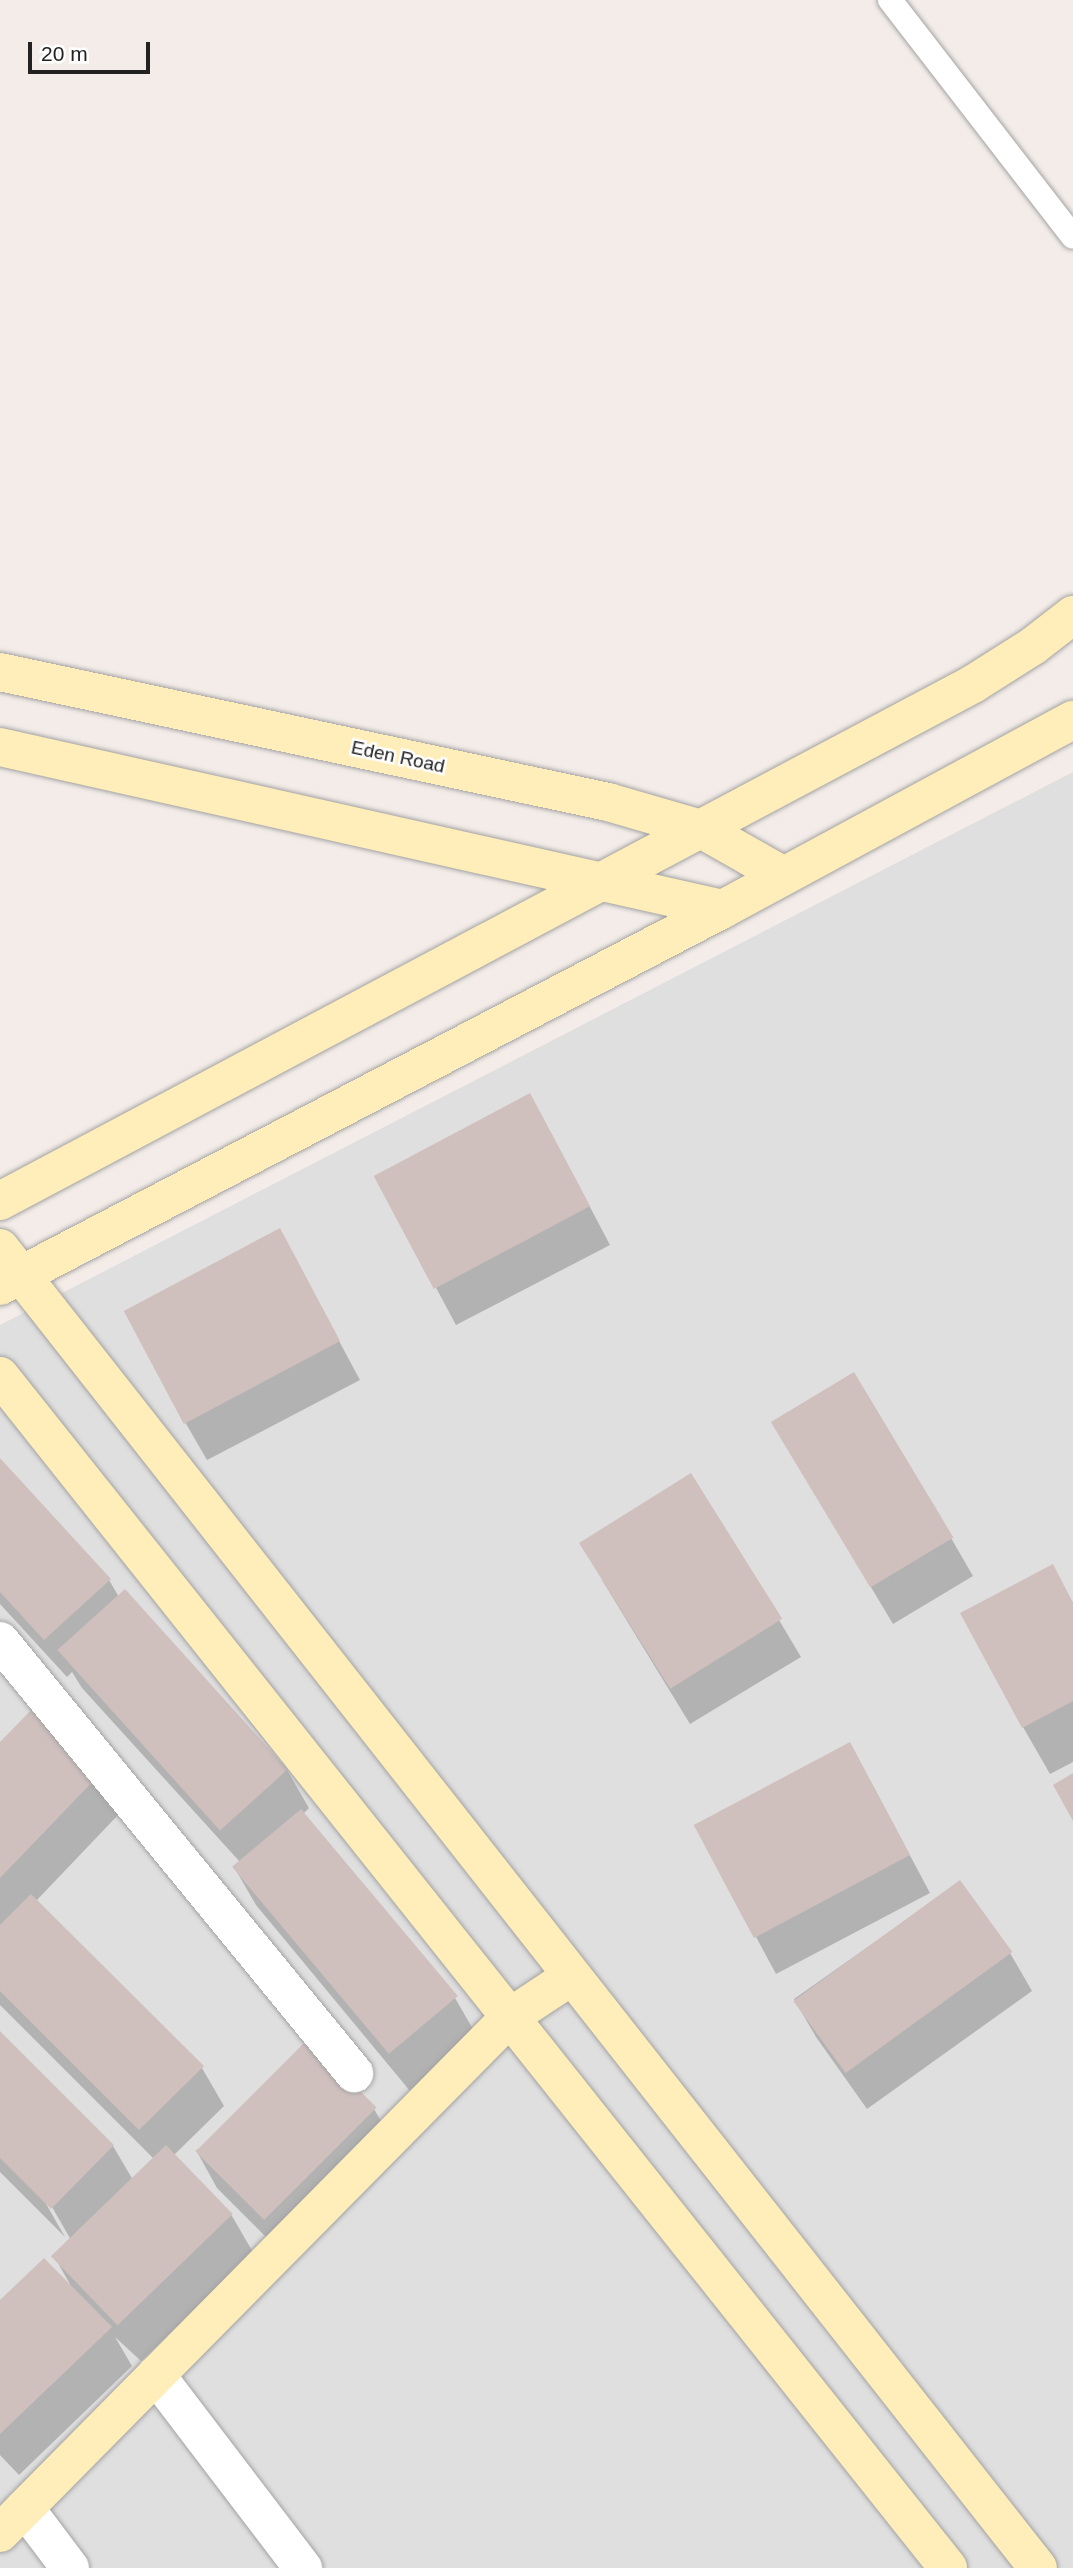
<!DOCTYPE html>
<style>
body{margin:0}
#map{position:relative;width:1073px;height:2568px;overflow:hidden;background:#f3ece8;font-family:Arial,sans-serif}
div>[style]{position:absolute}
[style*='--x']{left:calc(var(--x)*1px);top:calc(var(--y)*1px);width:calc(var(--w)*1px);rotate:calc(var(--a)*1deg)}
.residential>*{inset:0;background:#e0dfdf}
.shadow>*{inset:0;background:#0003}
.building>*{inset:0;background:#cfc0be;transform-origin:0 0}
.roads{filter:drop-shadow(0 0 2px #a3a3a3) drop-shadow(0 0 2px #a3a3a3)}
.lane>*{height:24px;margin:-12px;padding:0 12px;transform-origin:12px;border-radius:12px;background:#fff}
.street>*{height:38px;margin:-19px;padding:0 19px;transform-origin:19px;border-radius:19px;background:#fff}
.secondary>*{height:38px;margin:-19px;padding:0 19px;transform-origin:19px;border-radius:19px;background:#ffeeba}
span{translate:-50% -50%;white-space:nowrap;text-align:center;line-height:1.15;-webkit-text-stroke:5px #fff;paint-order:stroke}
.street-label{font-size:19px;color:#222}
.scale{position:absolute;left:28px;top:42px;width:122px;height:32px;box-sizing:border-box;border:4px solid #222;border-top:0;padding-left:9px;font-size:21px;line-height:24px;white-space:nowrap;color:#222;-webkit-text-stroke:5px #fff;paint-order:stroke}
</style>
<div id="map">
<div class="residential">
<div style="clip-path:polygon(1073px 772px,1073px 2568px,0 2568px,0 1325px)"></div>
</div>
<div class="shadow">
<div style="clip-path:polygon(551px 1133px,610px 1245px,456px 1325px,376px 1176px)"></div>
<div style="clip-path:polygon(280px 1231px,360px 1380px,207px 1460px,185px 1422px)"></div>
<div style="clip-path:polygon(795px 1460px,951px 1538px,973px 1576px,893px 1624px)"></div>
<div style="clip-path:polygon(0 1461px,109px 1580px,119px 1597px,125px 1591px,287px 1770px,309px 1808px,303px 1814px,455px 1998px,477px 2036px,410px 2091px,256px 1905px,234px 1867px,240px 1862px,82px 1688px,72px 1672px,67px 1677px,0 1604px)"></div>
<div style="clip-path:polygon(1052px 1566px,1073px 1603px,1073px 1762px,1050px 1774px,1023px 1727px)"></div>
<div style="clip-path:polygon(602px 1580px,779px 1620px,801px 1657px,690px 1724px)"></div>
<div style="clip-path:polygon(38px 1706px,119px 1814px,36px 1901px,202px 2068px,224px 2106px,174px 2155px,232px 2216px,254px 2254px,141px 2361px,115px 2337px,132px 2366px,19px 2475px,0 2455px,0 2303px,71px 2286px,54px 2256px,71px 2240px,48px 2200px,45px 2202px,65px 2237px,0 2172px,0 2033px,113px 2146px,133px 2180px,154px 2159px,0 2005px,0 1745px)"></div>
<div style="clip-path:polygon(871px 1782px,930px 1893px,776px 1974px,696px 1825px)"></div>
<div style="clip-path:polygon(960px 1882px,1010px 1953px,1032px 1991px,867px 2109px,816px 2037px,794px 1999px)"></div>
<div style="clip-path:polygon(374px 2109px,396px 2147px,284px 2255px,217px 2188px,196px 2150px)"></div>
</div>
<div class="building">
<div style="left:530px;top:1093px;width:128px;height:177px;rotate:62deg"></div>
<div style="left:280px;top:1228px;width:128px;height:177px;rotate:62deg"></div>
<div style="left:854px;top:1372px;width:193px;height:97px;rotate:59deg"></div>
<div style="clip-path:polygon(0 1458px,111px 1579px,44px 1640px,0 1592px)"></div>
<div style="left:691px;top:1473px;width:172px;height:132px;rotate:58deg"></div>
<div style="clip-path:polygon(1053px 1564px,1073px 1603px,1073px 1701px,1022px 1728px,960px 1613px)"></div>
<div style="left:125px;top:1589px;width:243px;height:91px;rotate:48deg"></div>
<div style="clip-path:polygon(38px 1703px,99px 1775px,0 1878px,0 1742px)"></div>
<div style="left:850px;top:1742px;width:128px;height:177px;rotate:62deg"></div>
<div style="clip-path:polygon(1073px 1773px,1073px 1821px,1053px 1785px)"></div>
<div style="left:301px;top:1809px;width:244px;height:90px;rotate:50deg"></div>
<div style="left:960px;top:1880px;width:89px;height:206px;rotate:54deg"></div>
<div style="clip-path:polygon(31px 1894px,204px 2066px,139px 2130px,0 1991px,0 1925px)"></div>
<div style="clip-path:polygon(0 2031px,114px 2145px,51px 2209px,0 2158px)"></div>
<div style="left:308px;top:2039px;width:97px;height:159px;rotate:45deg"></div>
<div style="left:166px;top:2145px;width:96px;height:160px;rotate:46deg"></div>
<div style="clip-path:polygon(44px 2258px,112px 2327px,0 2434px,0 2300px)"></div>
</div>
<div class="roads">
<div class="lane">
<div style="--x:890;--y:0;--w:299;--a:52.3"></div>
</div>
<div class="street">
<div style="--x:0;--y:1641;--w:559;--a:50.67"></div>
<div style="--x:156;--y:2375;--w:243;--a:52.7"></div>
<div style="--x:25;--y:2508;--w:75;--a:53.1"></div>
</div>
<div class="secondary">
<div style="--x:0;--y:672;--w:622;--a:12.07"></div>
<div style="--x:608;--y:802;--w:97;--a:16.2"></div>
<div style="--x:701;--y:829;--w:95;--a:29.5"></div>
<div style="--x:0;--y:747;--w:741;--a:12.63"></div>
<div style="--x:0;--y:1201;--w:1102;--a:-27.98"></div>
<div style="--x:973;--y:684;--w:71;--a:-32.3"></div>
<div style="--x:1033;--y:646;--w:51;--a:-37.8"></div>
<div style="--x:0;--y:1248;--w:1679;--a:51.82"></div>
<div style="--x:0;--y:1286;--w:815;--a:-27.54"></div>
<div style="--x:723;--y:909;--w:398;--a:-28.4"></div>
<div style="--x:0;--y:1376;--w:1523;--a:51.5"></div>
<div style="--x:0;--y:2533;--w:726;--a:-45.34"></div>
<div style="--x:510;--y:2017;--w:74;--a:-33.5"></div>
</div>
</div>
<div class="street-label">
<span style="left:398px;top:757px;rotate:12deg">Eden Road</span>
</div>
<div class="scale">20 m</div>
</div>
